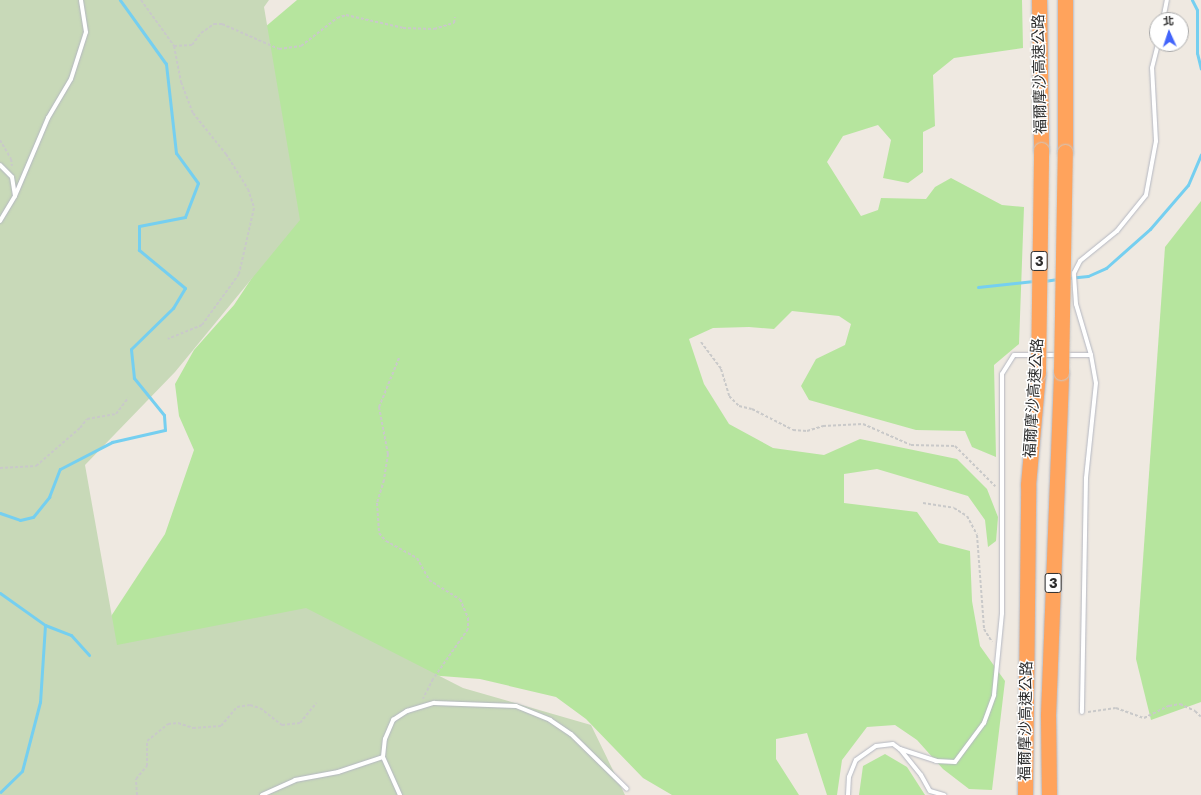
<!DOCTYPE html>
<meta charset="utf-8">
<style>
body{margin:0}
#map{position:relative;width:1201px;height:795px;overflow:hidden;background:#efe9e1;font-family:Jost,"Noto Sans TC",sans-serif}
div>[style]{position:absolute}
[style*='--x']{left:calc(var(--x)*1px);top:calc(var(--y)*1px);width:calc(var(--w)*1px);rotate:calc(var(--a)*1deg)}
.green>*{inset:0;background:#b6e59e}
.cemetery>*{inset:0;background:#c8d9b8}
.stream>*{height:3px;margin:-1.5px;padding:0 1.5px;transform-origin:1.5px;border-radius:1.5px;background:#75cff0}
.path>*{height:2px;margin-top:-1px;transform-origin:0;background:repeating-linear-gradient(90deg,#c9c9c9 0 3px,transparent 0 5px)}
.roads{filter:drop-shadow(0 0 1px #b4b7c1) drop-shadow(0 0 1px #b4b7c1)}
.lane>*{height:4px;margin:-2px;padding:0 2px;transform-origin:2px;border-radius:2px;background:#fff}
.highway>*{height:15px;margin:-7.5px;padding:0 7.5px;transform-origin:7.5px;border-radius:7.5px;background:#ffa35c}
.bridges{filter:drop-shadow(0 0 1px #c9c9c9) drop-shadow(0 0 1px #c9c9c9)}
.highway-bridge>*{height:15px;margin:-7.5px;padding:0 7.5px;transform-origin:7.5px;border-radius:7.5px;background:#ffa35c}
span{translate:-50% -50%;white-space:nowrap;text-align:center;line-height:1.15;-webkit-text-stroke:3px #fff;paint-order:stroke}
.shield-label span{padding:1px 3px;background:#fff;border:1px solid;border-radius:3px;-webkit-text-stroke-width:0}
.shield-label{font-size:14px;color:#2e2e2e;font-weight:700}
.street-label{font-size:15px;color:#2e2e2e}
.north{position:absolute;left:1149px;top:12px;width:40px;height:40px;box-sizing:border-box;background:#fff;border:1px solid #ababab;border-radius:50%;rotate:357deg;font-size:11px;font-weight:700;line-height:16px;text-align:center;color:#2e2e2e}
.north::after{content:'';display:block;margin:auto;width:14px;height:18px;background:#4264fb;clip-path:polygon(50% 0,100% 100%,50% 72%,0 100%)}
</style>
<div id="map">
<div class="green">
<div style="clip-path:polygon(297px 0,1022px 0,1023px 48px,954px 58px,933px 75px,935px 126px,923px 132px,923px 172px,908px 183px,883px 178px,891px 140px,878px 125px,843px 136px,827px 162px,861px 216px,878px 210px,881px 198px,926px 199px,935px 187px,951px 178px,1002px 205px,1024px 207px,1019px 344px,994px 365px,996px 457px,972px 447px,965px 431px,916px 430px,809px 400px,801px 386px,816px 359px,845px 345px,851px 324px,839px 316px,792px 311px,774px 329px,749px 327px,713px 328px,689px 339px,704px 384px,729px 424px,773px 448px,824px 455px,860px 439px,957px 459px,987px 489px,998px 517px,996px 541px,988px 547px,985px 520px,968px 496px,877px 469px,844px 474px,844px 503px,917px 512px,939px 543px,970px 551px,972px 601px,980px 646px,1005px 681px,992px 790px,969px 789px,943px 769px,917px 740px,895px 725px,867px 727px,842px 760px,837px 795px,827px 795px,807px 733px,776px 739px,776px 759px,799px 795px,672px 795px,643px 778px,586px 719px,556px 697px,480px 679px,415px 674px,23px 795px,102px 630px,165px 534px,194px 450px,179px 416px,175px 384px,194px 350px,234px 305px,271px 249px,258px 33px)"></div>
<div style="clip-path:polygon(1201px 201px,1201px 702px,1151px 720px,1136px 659px,1165px 247px)"></div>
<div style="clip-path:polygon(885px 754px,907px 767px,925px 795px,859px 795px,863px 766px)"></div>
</div>
<div class="cemetery">
<div style="clip-path:polygon(0 0,269px 0,264px 7px,300px 220px,175px 372px,85px 465px,117px 645px,306px 608px,463px 688px,591px 725px,625px 795px,0 795px)"></div>
</div>
<div class="stream">
<div style="--x:1192;--y:0;--w:11;--a:63"></div>
<div style="--x:1197;--y:10;--w:43;--a:90"></div>
<div style="--x:1197;--y:53;--w:16;--a:76"></div>
<div style="--x:1068;--y:278;--w:20;--a:-6"></div>
<div style="--x:1088;--y:276;--w:20;--a:-24"></div>
<div style="--x:1106;--y:268;--w:59;--a:-41.6"></div>
<div style="--x:1150;--y:229;--w:58;--a:-49.2"></div>
<div style="--x:1188;--y:185;--w:33;--a:-67"></div>
<div style="--x:1044;--y:281;--w:14;--a:-8"></div>
<div style="--x:978;--y:287;--w:56;--a:-6.1"></div>
<div style="--x:0;--y:513;--w:21;--a:19"></div>
<div style="--x:20;--y:520;--w:13;--a:-13"></div>
<div style="--x:33;--y:517;--w:26;--a:-51"></div>
<div style="--x:49;--y:497;--w:30;--a:-69"></div>
<div style="--x:60;--y:469;--w:59;--a:-27.4"></div>
<div style="--x:112;--y:442;--w:54;--a:-12.8"></div>
<div style="--x:165;--y:430;--w:15;--a:-94"></div>
<div style="--x:164;--y:415;--w:48;--a:-129"></div>
<div style="--x:134;--y:378;--w:29;--a:-96"></div>
<div style="--x:131;--y:349;--w:59;--a:-44.3"></div>
<div style="--x:173;--y:308;--w:23;--a:-59"></div>
<div style="--x:185;--y:288;--w:60;--a:-140.4"></div>
<div style="--x:139;--y:250;--w:24;--a:-90"></div>
<div style="--x:139;--y:226;--w:47;--a:-11.1"></div>
<div style="--x:185;--y:217;--w:36;--a:-69"></div>
<div style="--x:198;--y:183;--w:37;--a:-126"></div>
<div style="--x:176;--y:153;--w:90;--a:-96.4"></div>
<div style="--x:166;--y:64;--w:79;--a:-125.7"></div>
<div style="--x:0;--y:593;--w:55;--a:35.4"></div>
<div style="--x:45;--y:625;--w:77;--a:93.7"></div>
<div style="--x:40;--y:702;--w:71;--a:104.6"></div>
<div style="--x:22;--y:771;--w:30;--a:136"></div>
<div style="--x:45;--y:625;--w:28;--a:21"></div>
<div style="--x:71;--y:635;--w:27;--a:48"></div>
</div>
<div class="path">
<div style="--x:141;--y:0;--w:57;--a:54.3"></div>
<div style="--x:174;--y:46;--w:37;--a:79"></div>
<div style="--x:181;--y:82;--w:33;--a:69"></div>
<div style="--x:193;--y:113;--w:53;--a:51.2"></div>
<div style="--x:226;--y:154;--w:41;--a:57.8"></div>
<div style="--x:248;--y:189;--w:20;--a:72"></div>
<div style="--x:254;--y:208;--w:68;--a:102.8"></div>
<div style="--x:239;--y:274;--w:63;--a:126"></div>
<div style="--x:202;--y:325;--w:37;--a:158"></div>
<div style="--x:174;--y:46;--w:18;--a:-3"></div>
<div style="--x:192;--y:45;--w:15;--a:-53"></div>
<div style="--x:201;--y:33;--w:16;--a:-35"></div>
<div style="--x:214;--y:24;--w:8;--a:0"></div>
<div style="--x:222;--y:24;--w:62;--a:23.7"></div>
<div style="--x:279;--y:49;--w:22;--a:-8"></div>
<div style="--x:301;--y:46;--w:46;--a:-37.9"></div>
<div style="--x:337;--y:18;--w:9;--a:-18"></div>
<div style="--x:346;--y:15;--w:58;--a:12.8"></div>
<div style="--x:403;--y:28;--w:31;--a:2"></div>
<div style="--x:434;--y:29;--w:21;--a:-17"></div>
<div style="--x:454;--y:23;--w:6;--a:-81"></div>
<div style="--x:0;--y:140;--w:22;--a:60"></div>
<div style="--x:11;--y:159;--w:7;--a:82"></div>
<div style="--x:701;--y:342;--w:34;--a:53"></div>
<div style="--x:721;--y:369;--w:28;--a:73"></div>
<div style="--x:729;--y:396;--w:14;--a:45"></div>
<div style="--x:739;--y:406;--w:13;--a:13"></div>
<div style="--x:752;--y:409;--w:46;--a:27.1"></div>
<div style="--x:793;--y:430;--w:14;--a:4"></div>
<div style="--x:807;--y:431;--w:17;--a:-17"></div>
<div style="--x:823;--y:426;--w:40;--a:-2.9"></div>
<div style="--x:863;--y:424;--w:52;--a:23.6"></div>
<div style="--x:911;--y:445;--w:44;--a:1.3"></div>
<div style="--x:955;--y:446;--w:57;--a:45"></div>
<div style="--x:399;--y:358;--w:53;--a:112.2"></div>
<div style="--x:379;--y:407;--w:48;--a:79.2"></div>
<div style="--x:388;--y:454;--w:26;--a:99"></div>
<div style="--x:384;--y:480;--w:24;--a:107"></div>
<div style="--x:377;--y:503;--w:30;--a:86"></div>
<div style="--x:379;--y:533;--w:11;--a:49"></div>
<div style="--x:386;--y:541;--w:35;--a:29"></div>
<div style="--x:417;--y:558;--w:25;--a:61"></div>
<div style="--x:429;--y:580;--w:36;--a:32"></div>
<div style="--x:460;--y:599;--w:21;--a:67"></div>
<div style="--x:468;--y:618;--w:11;--a:90"></div>
<div style="--x:468;--y:629;--w:61;--a:125"></div>
<div style="--x:433;--y:679;--w:22;--a:117"></div>
<div style="--x:0;--y:468;--w:36;--a:-3"></div>
<div style="--x:36;--y:466;--w:58;--a:-40.8"></div>
<div style="--x:80;--y:428;--w:11;--a:-52"></div>
<div style="--x:87;--y:419;--w:29;--a:-10"></div>
<div style="--x:116;--y:414;--w:20;--a:-53"></div>
<div style="--x:923;--y:503;--w:31;--a:9"></div>
<div style="--x:954;--y:508;--w:15;--a:32"></div>
<div style="--x:967;--y:516;--w:21;--a:62"></div>
<div style="--x:977;--y:535;--w:94;--a:85.7"></div>
<div style="--x:984;--y:629;--w:15;--a:58"></div>
<div style="--x:1088;--y:712;--w:28;--a:-8"></div>
<div style="--x:1116;--y:708;--w:30;--a:20"></div>
<div style="--x:1144;--y:718;--w:28;--a:-26"></div>
<div style="--x:1169;--y:706;--w:11;--a:-10"></div>
<div style="--x:1180;--y:704;--w:17;--a:25"></div>
<div style="--x:1195;--y:711;--w:8;--a:45"></div>
<div style="--x:137;--y:795;--w:16;--a:-94"></div>
<div style="--x:136;--y:779;--w:17;--a:-50"></div>
<div style="--x:147;--y:766;--w:25;--a:-90"></div>
<div style="--x:147;--y:741;--w:27;--a:-39"></div>
<div style="--x:168;--y:724;--w:10;--a:-6"></div>
<div style="--x:178;--y:723;--w:16;--a:18"></div>
<div style="--x:193;--y:728;--w:28;--a:-4"></div>
<div style="--x:221;--y:726;--w:25;--a:-50"></div>
<div style="--x:237;--y:707;--w:13;--a:-9"></div>
<div style="--x:250;--y:705;--w:10;--a:17"></div>
<div style="--x:260;--y:708;--w:28;--a:38"></div>
<div style="--x:282;--y:725;--w:18;--a:-6"></div>
<div style="--x:300;--y:723;--w:26;--a:-51"></div>
</div>
<div class="roads">
<div class="lane">
<div style="--x:1163;--y:20;--w:20;--a:-79"></div>
<div style="--x:0;--y:165;--w:17;--a:45"></div>
<div style="--x:12;--y:177;--w:18;--a:81"></div>
<div style="--x:0;--y:221;--w:29;--a:-59"></div>
<div style="--x:15;--y:196;--w:85;--a:-67.1"></div>
<div style="--x:48;--y:118;--w:45;--a:-59.5"></div>
<div style="--x:71;--y:79;--w:49;--a:-72.3"></div>
<div style="--x:86;--y:32;--w:32;--a:-99"></div>
<div style="--x:1042;--y:355;--w:49;--a:0"></div>
<div style="--x:1091;--y:355;--w:28;--a:80"></div>
<div style="--x:1096;--y:383;--w:96;--a:96"></div>
<div style="--x:1086;--y:478;--w:234;--a:91"></div>
<div style="--x:1091;--y:355;--w:53;--a:-106.4"></div>
<div style="--x:1076;--y:304;--w:31;--a:-94"></div>
<div style="--x:1074;--y:273;--w:13;--a:-63"></div>
<div style="--x:1080;--y:261;--w:48;--a:-39"></div>
<div style="--x:1117;--y:231;--w:46;--a:-51.1"></div>
<div style="--x:1146;--y:195;--w:55;--a:-79.5"></div>
<div style="--x:1156;--y:141;--w:73;--a:-93.1"></div>
<div style="--x:1152;--y:68;--w:25;--a:-76"></div>
<div style="--x:900;--y:749;--w:38;--a:18"></div>
<div style="--x:936;--y:761;--w:19;--a:3"></div>
<div style="--x:955;--y:762;--w:49;--a:-53.4"></div>
<div style="--x:984;--y:723;--w:30;--a:-70"></div>
<div style="--x:994;--y:695;--w:82;--a:-84.4"></div>
<div style="--x:1002;--y:613;--w:239;--a:-90"></div>
<div style="--x:1002;--y:374;--w:22;--a:-58"></div>
<div style="--x:1014;--y:355;--w:21;--a:0"></div>
<div style="--x:383;--y:757;--w:18;--a:-84"></div>
<div style="--x:385;--y:739;--w:21;--a:-67"></div>
<div style="--x:393;--y:720;--w:17;--a:-33"></div>
<div style="--x:407;--y:711;--w:28;--a:-17"></div>
<div style="--x:434;--y:703;--w:82;--a:2.1"></div>
<div style="--x:516;--y:706;--w:37;--a:22"></div>
<div style="--x:550;--y:720;--w:25;--a:34"></div>
<div style="--x:571;--y:734;--w:78;--a:44.5"></div>
<div style="--x:262;--y:795;--w:36;--a:-24"></div>
<div style="--x:295;--y:780;--w:44;--a:-10.5"></div>
<div style="--x:338;--y:772;--w:47;--a:-18.4"></div>
<div style="--x:383;--y:757;--w:42;--a:65.9"></div>
<div style="--x:848;--y:795;--w:18;--a:-87"></div>
<div style="--x:849;--y:777;--w:18;--a:-68"></div>
<div style="--x:856;--y:760;--w:24;--a:-35"></div>
<div style="--x:876;--y:746;--w:17;--a:-7"></div>
<div style="--x:893;--y:744;--w:9;--a:36"></div>
<div style="--x:900;--y:749;--w:33;--a:51"></div>
<div style="--x:921;--y:775;--w:18;--a:61"></div>
<div style="--x:930;--y:791;--w:15;--a:16"></div>
</div>
<div class="highway">
<div style="--x:1039;--y:0;--w:150;--a:89.2"></div>
<div style="--x:1065;--y:0;--w:152;--a:90"></div>
<div style="--x:1025;--y:795;--w:310;--a:-89.4"></div>
<div style="--x:1028;--y:485;--w:112;--a:-84.9"></div>
<div style="--x:1049;--y:795;--w:80;--a:-90.7"></div>
<div style="--x:1048;--y:715;--w:343;--a:-87.8"></div>
</div>
</div>
<div class="bridges">
<div class="highway-bridge">
<div style="--x:1061;--y:372;--w:220;--a:-89"></div>
<div style="--x:1038;--y:373;--w:223;--a:-89.2"></div>
</div>
</div>
<div class="shield-label">
<span style="left:1039px;top:261px">3</span>
<span style="left:1053px;top:583px">3</span>
</div>
<div class="street-label">
<span style="left:1040px;top:74px;rotate:-91deg">福爾摩沙高速公路</span>
<span style="left:1034px;top:398px;rotate:-86deg">福爾摩沙高速公路</span>
<span style="left:1026px;top:721px;rotate:-89deg">福爾摩沙高速公路</span>
</div>
<div class="north">北</div>
</div>
